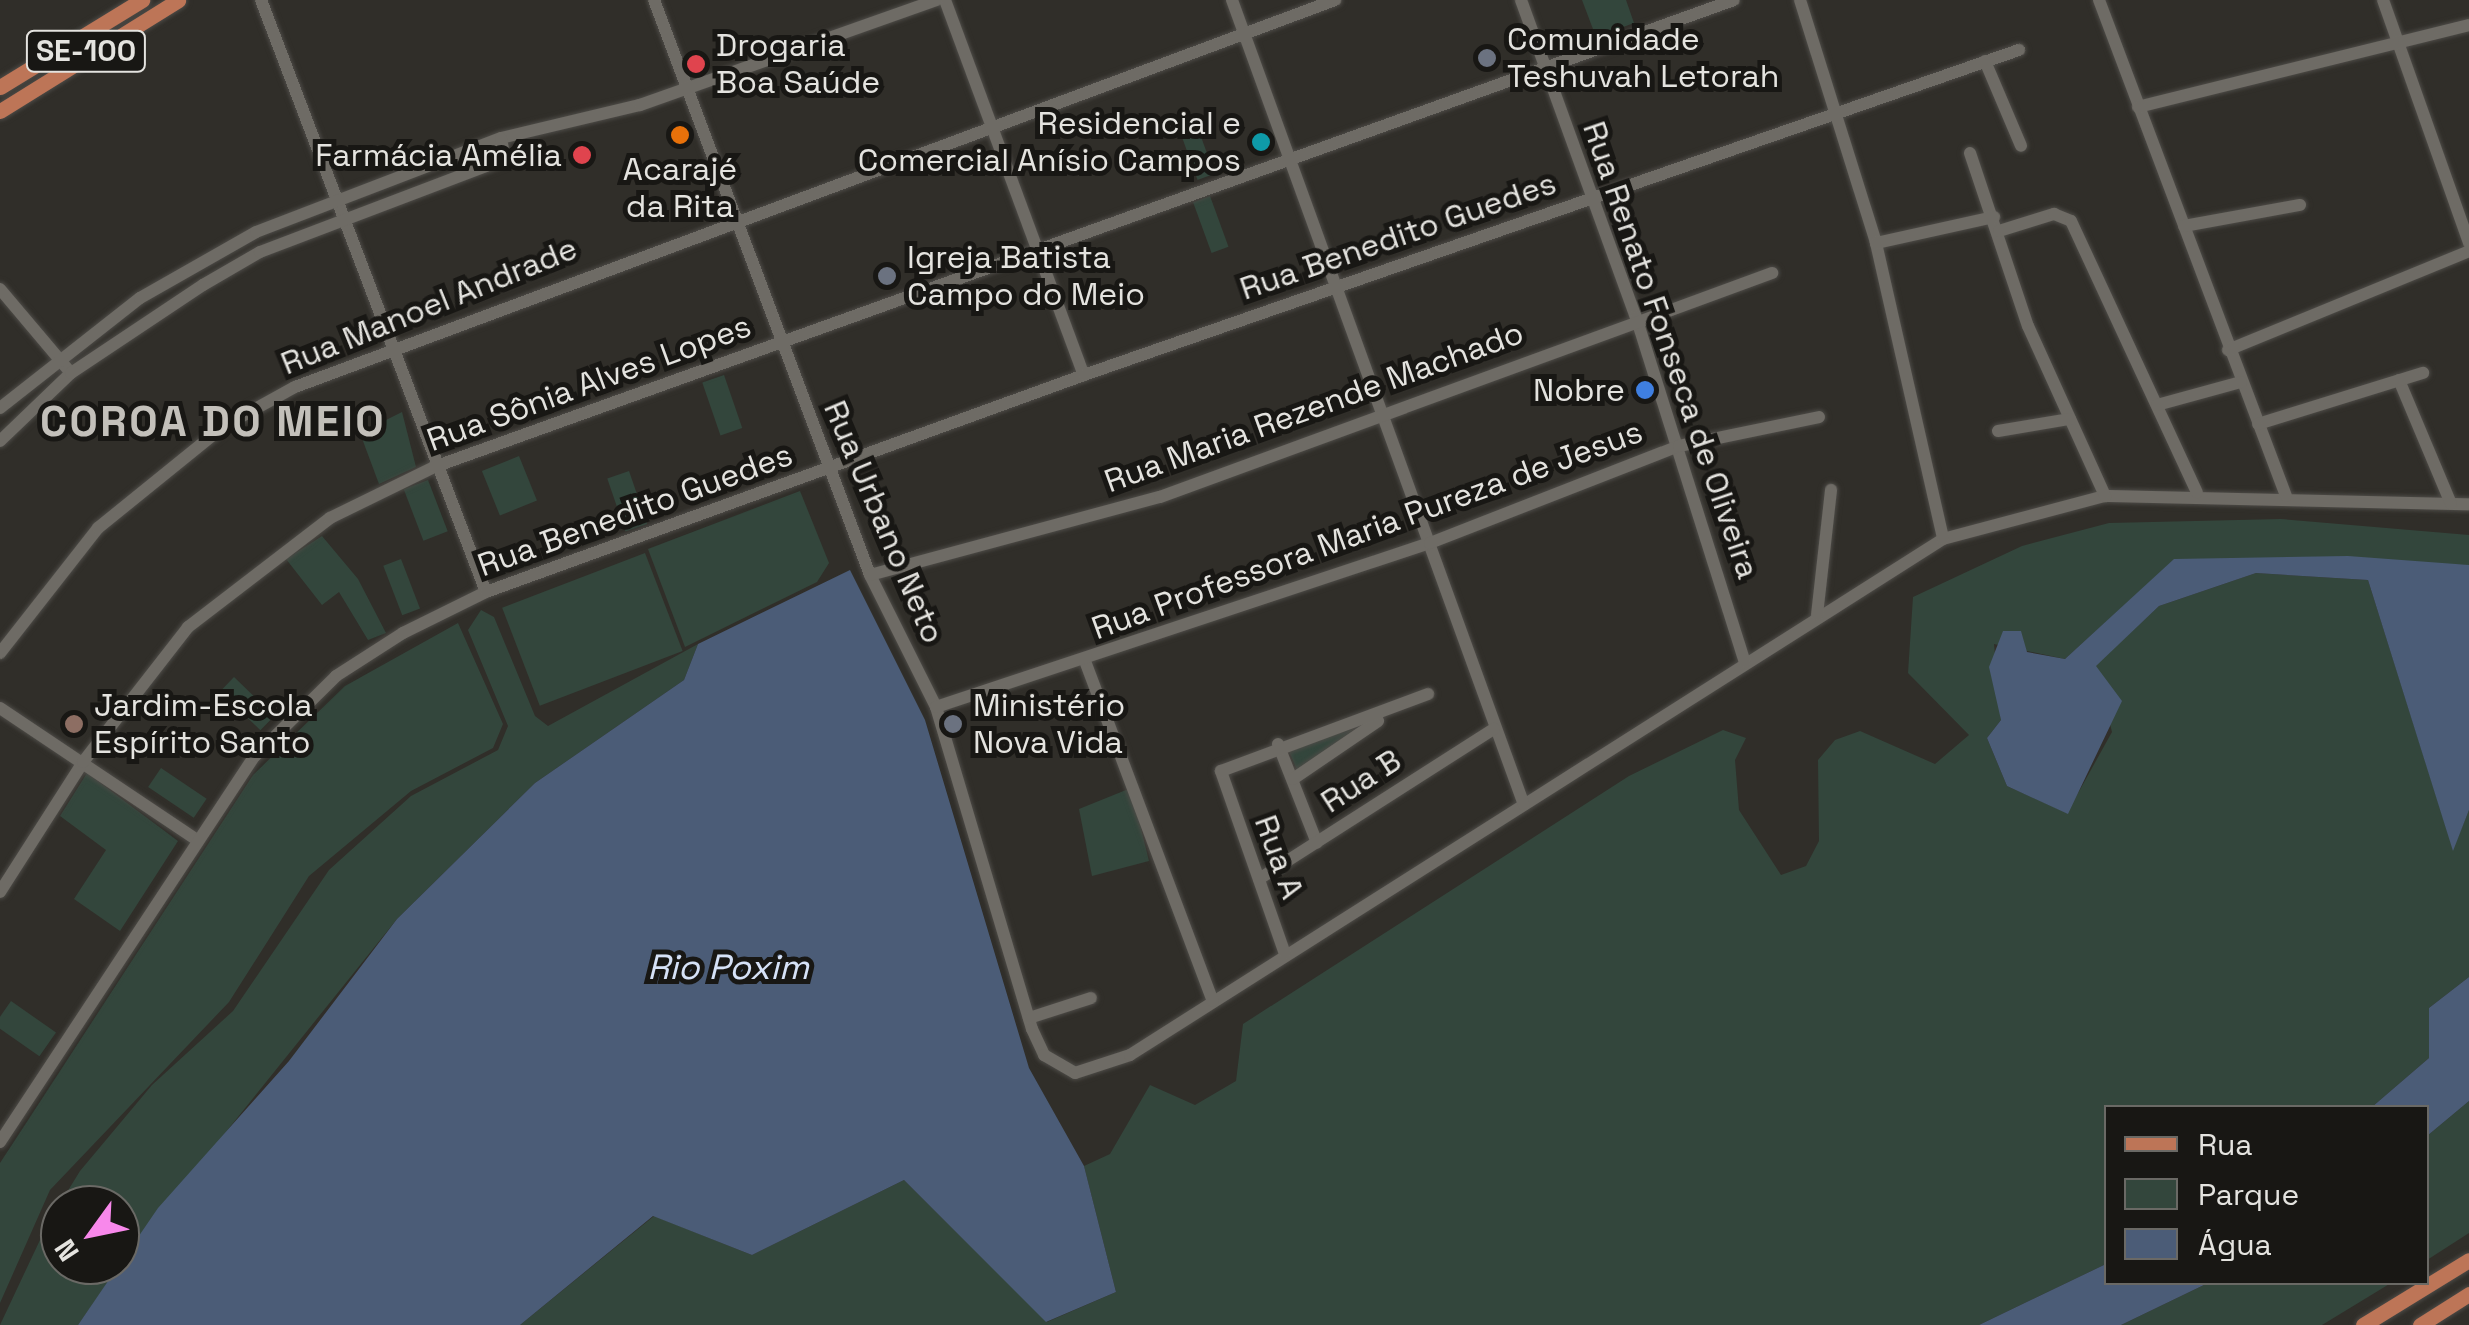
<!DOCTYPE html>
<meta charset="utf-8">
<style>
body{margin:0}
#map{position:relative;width:2469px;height:1325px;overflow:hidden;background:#302e29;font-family:"Space Grotesk",sans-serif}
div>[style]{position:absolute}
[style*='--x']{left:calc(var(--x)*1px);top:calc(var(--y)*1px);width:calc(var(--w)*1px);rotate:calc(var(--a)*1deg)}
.green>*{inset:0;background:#33463c;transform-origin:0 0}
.water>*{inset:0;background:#4b5c77}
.roads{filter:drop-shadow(0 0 2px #4d4b47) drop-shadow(0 0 2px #4d4b47)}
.minor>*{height:12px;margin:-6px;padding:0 6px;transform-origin:6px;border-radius:6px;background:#6e6b65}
.major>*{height:15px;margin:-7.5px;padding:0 7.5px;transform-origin:7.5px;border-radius:7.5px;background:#bd7557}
.dots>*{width:28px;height:28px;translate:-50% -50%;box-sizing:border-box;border:5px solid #181714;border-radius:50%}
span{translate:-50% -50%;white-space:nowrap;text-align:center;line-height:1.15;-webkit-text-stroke:10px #181714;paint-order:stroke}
.shield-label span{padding:2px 8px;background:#181714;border:2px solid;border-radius:8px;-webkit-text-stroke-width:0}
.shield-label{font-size:30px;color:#e4e3df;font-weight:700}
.poi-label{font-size:32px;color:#e4e3df}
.left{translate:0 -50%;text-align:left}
.right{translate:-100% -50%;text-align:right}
.street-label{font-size:32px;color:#e4e3df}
.water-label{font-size:35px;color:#d6e2f7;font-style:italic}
.district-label{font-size:42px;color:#c3c0ba;font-weight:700;letter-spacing:2.5px}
.legend{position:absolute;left:2104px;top:1105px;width:325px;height:180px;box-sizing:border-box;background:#181714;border:2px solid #6a6965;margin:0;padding:12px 18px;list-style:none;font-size:30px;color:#e4e3df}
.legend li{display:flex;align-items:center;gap:20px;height:50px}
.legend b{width:50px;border:2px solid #6a6965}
.north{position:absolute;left:40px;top:1185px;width:100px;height:100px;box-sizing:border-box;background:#181714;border:2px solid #6a6965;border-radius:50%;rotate:237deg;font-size:28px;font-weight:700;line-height:40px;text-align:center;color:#e4e3df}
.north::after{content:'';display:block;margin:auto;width:35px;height:45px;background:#f888eb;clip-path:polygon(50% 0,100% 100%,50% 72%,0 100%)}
</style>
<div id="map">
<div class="green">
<div style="clip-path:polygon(1582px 0,1626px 0,1634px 23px,1596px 37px)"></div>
<div style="left:1196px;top:123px;width:54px;height:18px;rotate:70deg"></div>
<div style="left:1210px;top:196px;width:54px;height:18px;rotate:70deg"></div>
<div style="left:724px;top:375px;width:56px;height:23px;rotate:71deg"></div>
<div style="clip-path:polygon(402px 412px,416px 467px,379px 484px,360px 433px)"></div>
<div style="left:519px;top:456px;width:48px;height:40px;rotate:68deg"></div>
<div style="left:629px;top:471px;width:56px;height:23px;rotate:71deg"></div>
<div style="left:428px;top:480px;width:55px;height:26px;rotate:69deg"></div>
<div style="clip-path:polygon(800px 491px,829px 563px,817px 582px,685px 647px,648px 549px)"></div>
<div style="clip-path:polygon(2281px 519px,2469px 535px,2469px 565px,2175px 559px,2065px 659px,1994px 644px,2001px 720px,1987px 738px,2007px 786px,2067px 813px,2112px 732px,2095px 666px,2159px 606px,2256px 573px,2368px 580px,2453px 849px,2469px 810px,2469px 977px,2429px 1008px,2429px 1058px,2372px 1107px,2106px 1108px,2106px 1264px,1979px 1325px,520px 1325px,654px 1216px,752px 1255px,904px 1180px,1047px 1322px,1116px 1292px,1084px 1166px,1110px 1154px,1150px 1085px,1195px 1105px,1236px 1081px,1243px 1024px,1629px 776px,1723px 730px,1746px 738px,1735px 760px,1739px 810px,1781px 875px,1806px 866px,1819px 841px,1818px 760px,1835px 740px,1860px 731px,1935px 764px,1969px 735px,1908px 673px,1913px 597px,2022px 546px,2109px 523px)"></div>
<div style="clip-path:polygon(322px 536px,358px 579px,386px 633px,368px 640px,339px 592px,322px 605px,286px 559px)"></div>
<div style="left:645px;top:553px;width:105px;height:153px;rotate:69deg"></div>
<div style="left:401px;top:559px;width:53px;height:19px;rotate:69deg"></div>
<div style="clip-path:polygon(481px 610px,494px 617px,535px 716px,548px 726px,698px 644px,684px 680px,535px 783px,397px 919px,120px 1264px,120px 1205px,60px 1205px,60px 1265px,120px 1265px,78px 1325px,0 1325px,48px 1223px,80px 1171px,152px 1085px,233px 1011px,329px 870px,411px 796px,498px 750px,508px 726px,468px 630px)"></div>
<div style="clip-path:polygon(458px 623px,503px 724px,493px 748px,411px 791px,309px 876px,229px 1002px,50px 1190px,0 1303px,0 1163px,253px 775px,345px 686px)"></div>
<div style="left:234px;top:677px;width:56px;height:20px;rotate:44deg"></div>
<div style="clip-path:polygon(1361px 727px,1297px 770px,1287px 747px)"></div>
<div style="left:161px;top:768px;width:55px;height:23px;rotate:34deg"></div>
<div style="clip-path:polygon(87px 773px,178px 841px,120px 931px,74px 899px,106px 850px,60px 816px)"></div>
<div style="clip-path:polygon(1131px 788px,1149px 861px,1092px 876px,1079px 809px)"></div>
<div style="left:11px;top:1001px;width:55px;height:29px;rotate:35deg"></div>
<div style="clip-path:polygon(2469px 1101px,2469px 1233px,2427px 1260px,2427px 1136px)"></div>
<div style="clip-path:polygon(2208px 1283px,2391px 1283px,2322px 1325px,2121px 1325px)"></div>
</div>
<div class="water">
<div style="clip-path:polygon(2348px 556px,2469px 565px,2469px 810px,2453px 851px,2368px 580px,2256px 573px,2159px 606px,2096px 666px,2122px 701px,2068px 814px,2007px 786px,1987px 738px,2001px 720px,1989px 667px,2003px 631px,2021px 631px,2027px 652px,2065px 659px,2174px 559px)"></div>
<div style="clip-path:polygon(850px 570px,925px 720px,1029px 1068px,1084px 1166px,1116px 1292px,1046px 1322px,904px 1180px,752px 1255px,653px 1216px,520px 1325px,78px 1325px,158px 1208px,289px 1061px,397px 919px,535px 783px,684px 680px,698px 644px)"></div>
<div style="clip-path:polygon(2469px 977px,2469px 1101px,2427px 1136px,2426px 1108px,2372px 1107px,2429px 1058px,2429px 1008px)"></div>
<div style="clip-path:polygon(2106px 1264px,2106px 1282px,2208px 1283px,2121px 1325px,1979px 1325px)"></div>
</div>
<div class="roads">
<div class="minor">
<div style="--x:261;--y:0;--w:633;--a:69.19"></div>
<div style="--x:654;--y:0;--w:614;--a:69.41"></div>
<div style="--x:870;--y:575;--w:148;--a:63.4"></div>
<div style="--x:936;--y:707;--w:336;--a:73.4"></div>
<div style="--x:1032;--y:1029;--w:29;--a:65"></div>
<div style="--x:1044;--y:1055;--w:36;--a:30"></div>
<div style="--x:1075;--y:1073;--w:58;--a:-18.1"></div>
<div style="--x:1130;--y:1055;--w:963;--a:-32.4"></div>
<div style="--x:1943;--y:539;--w:168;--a:-14.9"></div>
<div style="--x:2105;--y:496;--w:364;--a:1.3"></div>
<div style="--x:945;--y:0;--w:400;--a:69.7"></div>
<div style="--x:1232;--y:0;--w:856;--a:70.06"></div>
<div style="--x:1521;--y:0;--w:337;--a:70.1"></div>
<div style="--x:1636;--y:317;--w:362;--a:72.5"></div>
<div style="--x:1800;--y:0;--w:255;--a:72.6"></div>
<div style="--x:1876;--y:243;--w:303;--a:77.2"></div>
<div style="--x:2099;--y:0;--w:530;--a:69.34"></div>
<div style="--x:2383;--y:0;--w:258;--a:70.5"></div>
<div style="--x:1985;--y:61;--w:92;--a:67"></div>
<div style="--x:2138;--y:107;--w:341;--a:-13.9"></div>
<div style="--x:1970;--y:153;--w:182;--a:71.5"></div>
<div style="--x:2028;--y:326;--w:187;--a:65.6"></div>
<div style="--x:2184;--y:226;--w:118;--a:-10.3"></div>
<div style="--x:1999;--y:231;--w:58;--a:-17.2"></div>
<div style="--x:2054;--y:214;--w:18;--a:22"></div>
<div style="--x:2071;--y:221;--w:299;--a:65.1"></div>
<div style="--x:1876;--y:243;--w:121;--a:-12.4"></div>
<div style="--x:0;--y:289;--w:110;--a:49.8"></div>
<div style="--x:2228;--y:350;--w:261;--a:-22.3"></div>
<div style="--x:2399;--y:380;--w:134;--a:67.2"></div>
<div style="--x:2157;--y:405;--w:87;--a:-15.3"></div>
<div style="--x:0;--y:408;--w:178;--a:-38.2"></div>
<div style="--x:140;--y:298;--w:133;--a:-29.6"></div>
<div style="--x:256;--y:232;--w:262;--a:-21"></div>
<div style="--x:501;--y:138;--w:143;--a:-13.4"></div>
<div style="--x:640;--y:105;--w:315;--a:-19.5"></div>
<div style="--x:2258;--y:424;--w:173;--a:-17.2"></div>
<div style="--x:1998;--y:431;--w:73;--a:-9.5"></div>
<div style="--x:0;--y:441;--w:98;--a:-43.8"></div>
<div style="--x:71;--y:373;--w:159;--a:-33.7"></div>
<div style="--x:203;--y:285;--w:66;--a:-30.1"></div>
<div style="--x:260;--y:252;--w:262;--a:-20.8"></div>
<div style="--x:505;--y:159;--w:21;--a:-101"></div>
<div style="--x:870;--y:575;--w:300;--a:-15.1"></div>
<div style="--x:1160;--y:497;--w:652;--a:-20.1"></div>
<div style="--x:1817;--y:615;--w:126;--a:-83.6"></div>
<div style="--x:0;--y:653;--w:159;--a:-51.9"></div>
<div style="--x:98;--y:528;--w:162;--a:-39"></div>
<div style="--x:224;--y:426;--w:81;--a:-28.8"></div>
<div style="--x:295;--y:387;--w:1110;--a:-20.41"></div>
<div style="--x:1085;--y:661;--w:363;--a:69.4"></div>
<div style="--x:936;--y:707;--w:521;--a:-18.37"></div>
<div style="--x:1430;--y:543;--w:267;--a:-21.3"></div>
<div style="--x:1679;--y:446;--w:143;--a:-11.7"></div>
<div style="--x:0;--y:708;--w:234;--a:33.8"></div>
<div style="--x:1278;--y:744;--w:106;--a:68.5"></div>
<div style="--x:1293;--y:779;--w:103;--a:-34.3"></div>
<div style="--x:1259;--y:879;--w:279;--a:-32.6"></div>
<div style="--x:0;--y:892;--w:154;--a:-57.4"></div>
<div style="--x:83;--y:762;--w:171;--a:-52.1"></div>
<div style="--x:188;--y:627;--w:179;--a:-37.5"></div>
<div style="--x:330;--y:518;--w:116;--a:-26.1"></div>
<div style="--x:434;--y:467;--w:1381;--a:-19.76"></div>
<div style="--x:1285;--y:954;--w:194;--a:-109.3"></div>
<div style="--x:1221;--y:771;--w:221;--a:-20.4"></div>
<div style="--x:1029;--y:1018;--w:65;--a:-17.9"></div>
<div style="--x:0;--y:1142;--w:463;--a:-56.6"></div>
<div style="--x:255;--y:756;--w:114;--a:-44.6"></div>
<div style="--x:336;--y:676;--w:80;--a:-32.7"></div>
<div style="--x:403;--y:633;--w:93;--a:-26.3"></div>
<div style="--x:486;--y:592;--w:636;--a:-19.94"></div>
<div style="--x:1084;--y:375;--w:990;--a:-19.17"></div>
</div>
<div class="major">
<div style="--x:0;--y:87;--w:167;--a:-31.5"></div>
<div style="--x:0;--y:111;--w:210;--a:-31.9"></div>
<div style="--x:2363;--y:1325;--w:124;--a:-31.5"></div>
<div style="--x:2420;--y:1325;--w:58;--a:-32.3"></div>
</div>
</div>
<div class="dots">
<div style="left:1487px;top:58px;background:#6b7280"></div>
<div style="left:696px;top:64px;background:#e0444e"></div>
<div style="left:680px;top:135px;background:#e8710a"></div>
<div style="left:1261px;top:142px;background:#0f9aa8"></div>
<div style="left:582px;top:155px;background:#e0444e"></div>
<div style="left:887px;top:276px;background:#6b7280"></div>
<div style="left:1645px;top:390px;background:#3f7fe0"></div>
<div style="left:74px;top:724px;background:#8d6e63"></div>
<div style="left:953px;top:724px;background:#6b7280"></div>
</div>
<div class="shield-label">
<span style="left:86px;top:51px">SE-100</span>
</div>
<div class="poi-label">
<span class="left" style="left:1507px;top:58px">Comunidade<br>Teshuvah Letorah</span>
<span class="left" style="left:716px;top:64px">Drogaria<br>Boa Saúde</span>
<span class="right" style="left:1241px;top:142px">Residencial e<br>Comercial Anísio Campos</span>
<span class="right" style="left:562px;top:155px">Farmácia Amélia</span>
<span style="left:680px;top:188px">Acarajé<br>da Rita</span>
<span class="left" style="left:907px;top:276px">Igreja Batista<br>Campo do Meio</span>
<span class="right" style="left:1625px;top:390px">Nobre</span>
<span class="left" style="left:94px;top:724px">Jardim-Escola<br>Espírito Santo</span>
<span class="left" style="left:973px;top:724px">Ministério<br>Nova Vida</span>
</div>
<div class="street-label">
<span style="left:1398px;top:236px;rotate:-19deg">Rua Benedito Guedes</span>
<span style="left:429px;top:306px;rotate:-22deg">Rua Manoel Andrade</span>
<span style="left:1671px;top:350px;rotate:71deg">Rua Renato Fonseca de Oliveira</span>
<span style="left:589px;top:383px;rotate:-20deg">Rua Sônia Alves Lopes</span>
<span style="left:1314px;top:407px;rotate:-20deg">Rua Maria Rezende Machado</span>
<span style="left:635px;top:510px;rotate:-20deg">Rua Benedito Guedes</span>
<span style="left:884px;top:522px;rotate:67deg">Rua Urbano Neto</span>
<span style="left:1367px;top:530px;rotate:-20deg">Rua Professora Maria Pureza de Jesus</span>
<span style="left:1361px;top:781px;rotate:-33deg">Rua B</span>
<span style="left:1279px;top:857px;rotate:70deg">Rua A</span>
</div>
<div class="water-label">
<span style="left:728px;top:967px">Rio Poxim</span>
</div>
<div class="district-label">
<span style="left:213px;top:422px">COROA DO MEIO</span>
</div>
<ul class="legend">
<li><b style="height:12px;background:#bd7557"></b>Rua</li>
<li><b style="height:28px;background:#33463c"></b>Parque</li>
<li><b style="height:28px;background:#4b5c77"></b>Água</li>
</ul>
<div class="north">N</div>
</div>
